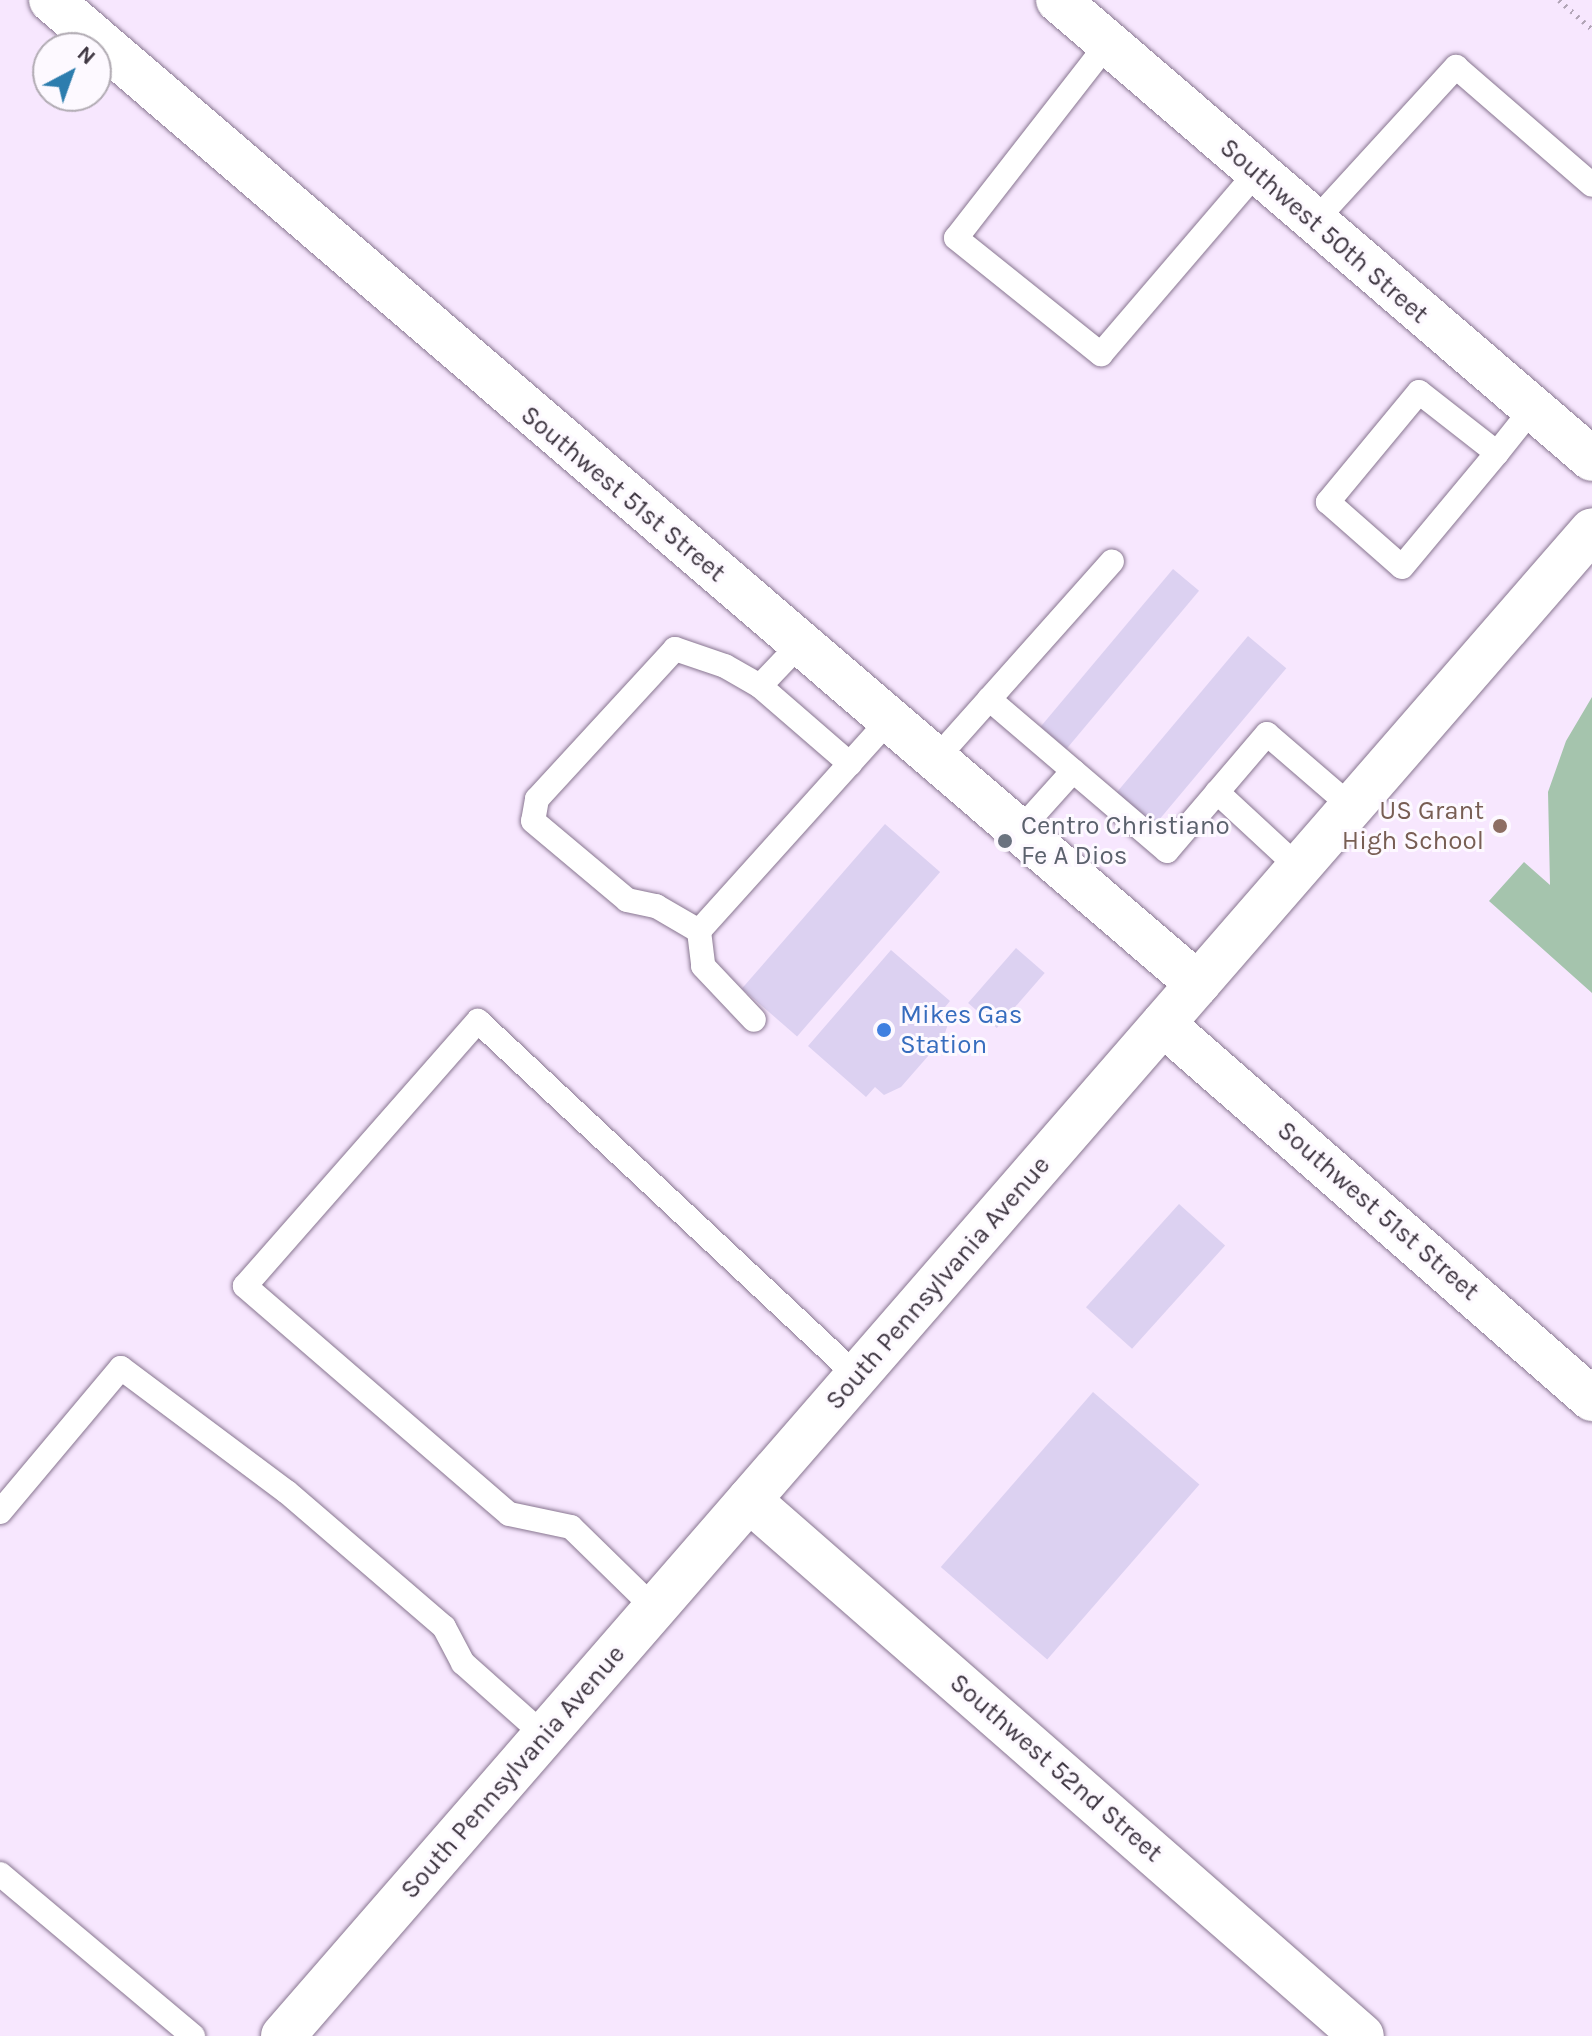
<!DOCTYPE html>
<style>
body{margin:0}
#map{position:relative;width:1592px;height:2036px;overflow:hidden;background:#f7e7fe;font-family:Karla,sans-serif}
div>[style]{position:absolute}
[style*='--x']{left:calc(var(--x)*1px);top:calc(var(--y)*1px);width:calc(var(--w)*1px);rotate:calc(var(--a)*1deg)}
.green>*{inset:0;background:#a5c4ad}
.building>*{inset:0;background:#dcd1f1;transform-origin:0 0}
.path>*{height:5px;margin-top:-2.5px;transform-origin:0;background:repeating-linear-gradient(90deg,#b2a5b7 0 2px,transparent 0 8px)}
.roads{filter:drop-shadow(0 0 2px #887690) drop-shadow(0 0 2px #887690)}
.service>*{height:24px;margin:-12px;padding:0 12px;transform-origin:12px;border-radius:12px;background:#fff}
.minor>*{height:44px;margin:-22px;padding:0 22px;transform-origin:22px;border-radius:22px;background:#fff}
.secondary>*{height:44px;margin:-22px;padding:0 22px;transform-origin:22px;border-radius:22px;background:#fff}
.dots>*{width:22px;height:22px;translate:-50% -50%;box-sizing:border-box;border:4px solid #fdf9ff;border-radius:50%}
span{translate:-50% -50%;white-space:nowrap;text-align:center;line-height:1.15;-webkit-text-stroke:6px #fdf9ff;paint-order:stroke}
.street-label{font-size:26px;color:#3f3742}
.education-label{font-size:26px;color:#785e54}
.right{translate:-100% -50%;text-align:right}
.worship-label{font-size:26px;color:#5b616d}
.left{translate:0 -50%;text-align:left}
.shop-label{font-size:26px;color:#366cbe}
.north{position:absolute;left:32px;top:32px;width:80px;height:80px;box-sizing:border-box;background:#fdf9ff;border:2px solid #b1abb3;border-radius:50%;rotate:41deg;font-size:22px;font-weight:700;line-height:32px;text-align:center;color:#3f3742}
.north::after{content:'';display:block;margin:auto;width:28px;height:36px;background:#2d7dae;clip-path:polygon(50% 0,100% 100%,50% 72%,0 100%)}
</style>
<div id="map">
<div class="green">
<div style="clip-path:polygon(1592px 697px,1592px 993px,1489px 901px,1524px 862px,1550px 885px,1548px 792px,1566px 741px)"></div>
</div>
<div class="building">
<div style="left:1173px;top:569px;width:34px;height:206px;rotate:40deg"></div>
<div style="left:1248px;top:636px;width:50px;height:206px;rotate:40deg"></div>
<div style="left:885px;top:824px;width:73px;height:218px;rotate:41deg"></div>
<div style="left:1016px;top:948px;width:38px;height:73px;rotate:41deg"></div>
<div style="clip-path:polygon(891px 950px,950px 1001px,940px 1013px,949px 1021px,943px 1039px,901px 1087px,884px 1095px,875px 1087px,866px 1097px,808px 1046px)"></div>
<div style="left:1179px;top:1204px;width:62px;height:139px;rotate:42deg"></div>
<div style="left:1093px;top:1392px;width:141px;height:232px;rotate:41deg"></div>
</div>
<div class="path">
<div style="--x:1559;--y:0;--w:44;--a:41.3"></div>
</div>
<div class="roads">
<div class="service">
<div style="--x:1108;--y:43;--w:247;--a:127.9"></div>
<div style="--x:956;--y:238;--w:186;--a:38.7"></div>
<div style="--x:1101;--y:354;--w:238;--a:-49.4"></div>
<div style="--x:1313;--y:223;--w:212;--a:-47.5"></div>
<div style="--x:1456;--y:67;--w:180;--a:40.9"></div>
<div style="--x:1497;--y:453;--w:99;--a:-142"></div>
<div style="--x:1419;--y:392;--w:143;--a:129.6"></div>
<div style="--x:1328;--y:502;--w:98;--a:41.3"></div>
<div style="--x:1402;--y:567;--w:148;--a:-50.2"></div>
<div style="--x:1497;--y:453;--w:56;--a:-51.5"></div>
<div style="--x:760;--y:686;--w:58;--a:-46.4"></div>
<div style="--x:989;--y:699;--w:234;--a:40.5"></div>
<div style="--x:1167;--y:851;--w:154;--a:-49.5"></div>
<div style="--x:1267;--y:734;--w:112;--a:40.7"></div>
<div style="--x:935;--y:760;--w:266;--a:-48.3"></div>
<div style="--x:850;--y:764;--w:119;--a:-139.1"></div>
<div style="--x:760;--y:686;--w:40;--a:-150.3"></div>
<div style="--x:725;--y:666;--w:53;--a:-161.2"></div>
<div style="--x:675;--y:649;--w:204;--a:132.6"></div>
<div style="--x:537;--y:799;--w:22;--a:100"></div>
<div style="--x:533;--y:821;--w:123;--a:40"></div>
<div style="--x:627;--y:900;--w:30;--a:12"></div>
<div style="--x:656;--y:906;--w:50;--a:30.2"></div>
<div style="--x:699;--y:931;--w:284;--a:-48"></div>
<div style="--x:1217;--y:792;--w:112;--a:42.8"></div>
<div style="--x:1019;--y:831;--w:81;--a:-48"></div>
<div style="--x:699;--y:931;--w:35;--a:83"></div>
<div style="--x:703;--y:966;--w:74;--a:46.6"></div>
<div style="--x:0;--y:1512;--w:188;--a:-50"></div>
<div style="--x:121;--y:1368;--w:207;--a:36.8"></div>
<div style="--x:287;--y:1492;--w:207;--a:40.7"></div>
<div style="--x:444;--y:1627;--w:41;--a:62.2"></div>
<div style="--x:463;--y:1663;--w:110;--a:41.7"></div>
<div style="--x:655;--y:1609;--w:117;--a:-135.7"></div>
<div style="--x:571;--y:1527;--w:63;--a:-168.2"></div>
<div style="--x:509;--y:1514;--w:349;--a:-139.2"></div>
<div style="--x:245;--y:1286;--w:353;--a:-48.7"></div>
<div style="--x:478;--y:1021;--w:519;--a:43.13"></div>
<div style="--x:0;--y:1874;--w:252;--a:40"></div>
</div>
<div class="minor">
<div style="--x:51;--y:0;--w:1511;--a:40.63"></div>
<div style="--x:1058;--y:0;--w:704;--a:40.68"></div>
<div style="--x:1163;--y:1024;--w:570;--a:41.16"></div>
<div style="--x:749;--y:1500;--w:814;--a:41.17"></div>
</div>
<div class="secondary">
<div style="--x:283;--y:2036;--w:1995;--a:-49"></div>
</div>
</div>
<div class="dots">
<div style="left:1500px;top:826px;background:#8d6e63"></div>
<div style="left:1005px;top:841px;background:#6b7280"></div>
<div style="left:884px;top:1030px;background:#3f7fe0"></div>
</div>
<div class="street-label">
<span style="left:1324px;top:231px;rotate:41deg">Southwest 50th Street</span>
<span style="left:623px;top:494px;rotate:40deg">Southwest 51st Street</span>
<span style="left:1378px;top:1211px;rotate:41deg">Southwest 51st Street</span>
<span style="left:938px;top:1283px;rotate:-49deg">South Pennsylvania Avenue</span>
<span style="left:1056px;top:1768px;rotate:41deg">Southwest 52nd Street</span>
<span style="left:513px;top:1772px;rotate:-49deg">South Pennsylvania Avenue</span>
</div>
<div class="education-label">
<span class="right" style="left:1484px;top:826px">US Grant<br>High School</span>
</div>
<div class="worship-label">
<span class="left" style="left:1021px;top:841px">Centro Christiano<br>Fe A Dios</span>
</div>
<div class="shop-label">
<span class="left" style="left:900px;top:1030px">Mikes Gas<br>Station</span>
</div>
<div class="north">N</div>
</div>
